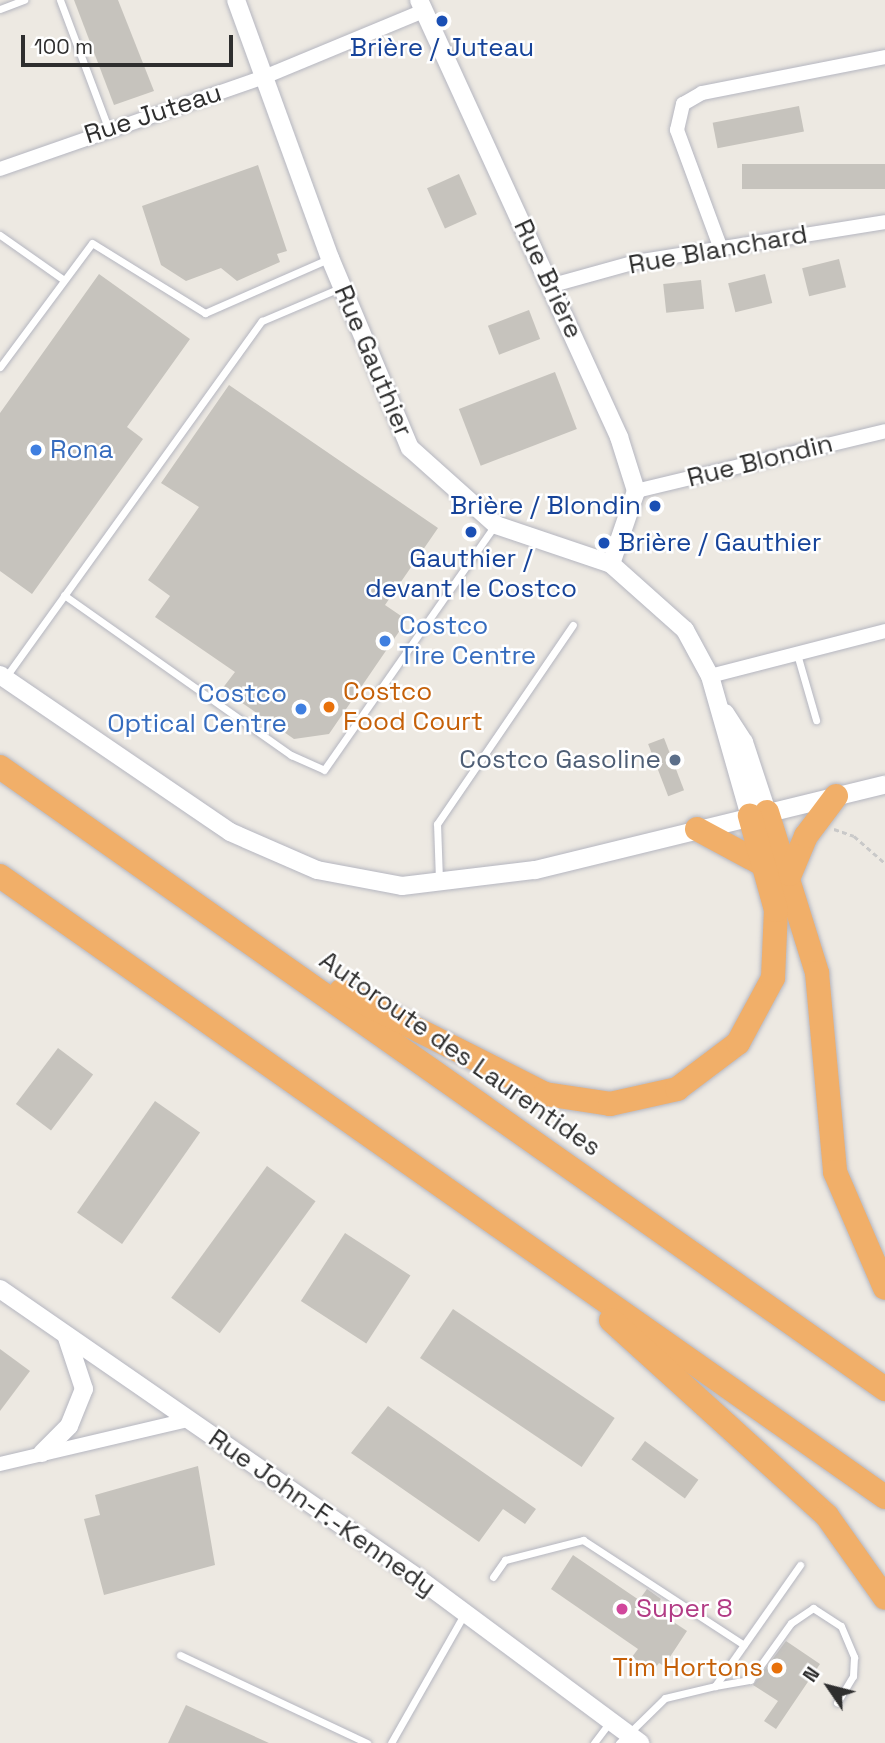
<!DOCTYPE html>
<meta charset="utf-8">
<style>
body{margin:0}
#map{position:relative;width:885px;height:1743px;overflow:hidden;background:#ede9e2;font-family:"Space Grotesk",sans-serif}
div>[style]{position:absolute}
[style*='--x']{left:calc(var(--x)*1px);top:calc(var(--y)*1px);width:calc(var(--w)*1px);rotate:calc(var(--a)*1deg)}
.building>*{inset:0;background:#c6c3bd;transform-origin:0 0}
.path>*{height:2.5px;margin-top:-1.25px;transform-origin:0;background:repeating-linear-gradient(90deg,#c9c9c9 0 5px,transparent 0 8.5px)}
.roads{filter:drop-shadow(0 0 2px #b5b6c0) drop-shadow(0 0 2px #b5b6c0)}
.service>*{height:7px;margin:-3.5px;padding:0 3.5px;transform-origin:3.5px;border-radius:3.5px;background:#fff}
.minor>*{height:14px;margin:-7px;padding:0 7px;transform-origin:7px;border-radius:7px;background:#fff}
.tertiary>*{height:18px;margin:-9px;padding:0 9px;transform-origin:9px;border-radius:9px;background:#fff}
.motorway>*{height:24px;margin:-12px;padding:0 12px;transform-origin:12px;border-radius:12px;background:#f1af69}
.dots>*{width:19px;height:19px;translate:-50% -50%;box-sizing:border-box;border:4px solid #fff;border-radius:50%}
span{translate:-50% -50%;white-space:nowrap;text-align:center;line-height:1.15;-webkit-text-stroke:5px #fff;paint-order:stroke}
.transit-label{font-size:26px;color:#164399}
.right{translate:-100% -50%;text-align:right}
.left{translate:0 -50%;text-align:left}
.street-label{font-size:26px;color:#2e2e2e}
.shop-label{font-size:26px;color:#366cbe}
.food-label{font-size:26px;color:#c56008}
.service-label{font-size:26px;color:#4e5e75}
.hotel-label{font-size:26px;color:#b23c85}
.north{position:absolute;left:794px;top:1652px;width:70px;height:70px;-webkit-text-stroke:5px #fff;paint-order:stroke;rotate:305deg;font-size:19px;font-weight:700;line-height:28px;text-align:center;color:#2e2e2e}
.north::after{content:'';display:block;margin:auto;width:24px;height:32px;background:#2e2e2e;clip-path:polygon(50% 0,100% 100%,50% 72%,0 100%)}
.scale{position:absolute;left:21px;top:35px;width:212px;height:32px;box-sizing:border-box;border:4px solid #2e2e2e;border-top:0;padding-left:9px;font-size:21px;line-height:24px;white-space:nowrap;color:#2e2e2e;-webkit-text-stroke:5px #fff;paint-order:stroke}
</style>
<div id="map">
<div class="building">
<div style="clip-path:polygon(74px 0,118px 0,154px 91px,114px 105px)"></div>
<div style="left:799px;top:106px;width:26px;height:88px;rotate:79deg"></div>
<div style="left:885px;top:164px;width:25px;height:143px;rotate:90deg"></div>
<div style="clip-path:polygon(258px 165px,287px 251px,277px 254px,280px 262px,237px 281px,221px 268px,186px 281px,161px 265px,142px 206px)"></div>
<div style="left:459px;top:174px;width:44px;height:35px;rotate:66deg"></div>
<div style="left:839px;top:259px;width:29px;height:38px;rotate:76deg"></div>
<div style="clip-path:polygon(99px 274px,190px 339px,127px 427px,143px 439px,32px 594px,0 571px,0 413px)"></div>
<div style="left:765px;top:274px;width:30px;height:38px;rotate:76deg"></div>
<div style="left:701px;top:280px;width:29px;height:38px;rotate:84deg"></div>
<div style="left:529px;top:310px;width:31px;height:44px;rotate:69deg"></div>
<div style="left:555px;top:372px;width:61px;height:103px;rotate:69deg"></div>
<div style="clip-path:polygon(229px 385px,438px 528px,385px 605px,407px 620px,329px 734px,294px 739px,222px 689px,235px 672px,155px 617px,170px 596px,148px 580px,199px 507px,161px 483px)"></div>
<div style="left:664px;top:738px;width:56px;height:17px;rotate:69deg"></div>
<div style="left:58px;top:1048px;width:44px;height:70px;rotate:37deg"></div>
<div style="left:155px;top:1101px;width:55px;height:136px;rotate:35deg"></div>
<div style="left:267px;top:1166px;width:60px;height:163px;rotate:36deg"></div>
<div style="left:345px;top:1233px;width:78px;height:81px;rotate:33deg"></div>
<div style="left:453px;top:1309px;width:195px;height:59px;rotate:34deg"></div>
<div style="clip-path:polygon(0 1349px,30px 1371px,0 1411px)"></div>
<div style="clip-path:polygon(388px 1406px,536px 1509px,525px 1524px,503px 1509px,479px 1542px,351px 1453px)"></div>
<div style="left:645px;top:1441px;width:66px;height:23px;rotate:36deg"></div>
<div style="clip-path:polygon(198px 1466px,215px 1565px,104px 1595px,84px 1519px,100px 1515px,95px 1495px)"></div>
<div style="clip-path:polygon(573px 1555px,639px 1600px,647px 1589px,661px 1599px,654px 1609px,687px 1631px,664px 1666px,659px 1663px,653px 1671px,632px 1657px,638px 1649px,551px 1589px)"></div>
<div style="clip-path:polygon(786px 1641px,820px 1664px,776px 1729px,764px 1721px,778px 1701px,753px 1685px)"></div>
<div style="clip-path:polygon(186px 1705px,269px 1743px,168px 1743px)"></div>
</div>
<div class="path">
<div style="--x:834;--y:829;--w:21;--a:19"></div>
<div style="--x:854;--y:836;--w:41;--a:41.1"></div>
</div>
<div class="roads">
<div class="service">
<div style="--x:60;--y:0;--w:137;--a:69.4"></div>
<div style="--x:0;--y:9;--w:26;--a:-21"></div>
<div style="--x:0;--y:235;--w:75;--a:35.2"></div>
<div style="--x:0;--y:367;--w:154;--a:-53.4"></div>
<div style="--x:92;--y:243;--w:133;--a:31.8"></div>
<div style="--x:205;--y:313;--w:137;--a:-23.7"></div>
<div style="--x:64;--y:595;--w:278;--a:35.2"></div>
<div style="--x:291;--y:755;--w:36;--a:24"></div>
<div style="--x:324;--y:770;--w:299;--a:-55.1"></div>
<div style="--x:797;--y:654;--w:69;--a:73.9"></div>
<div style="--x:5;--y:678;--w:440;--a:-54.3"></div>
<div style="--x:262;--y:321;--w:87;--a:-23"></div>
<div style="--x:439;--y:880;--w:56;--a:-92"></div>
<div style="--x:437;--y:824;--w:241;--a:-55.7"></div>
<div style="--x:493;--y:1577;--w:21;--a:-55"></div>
<div style="--x:505;--y:1560;--w:81;--a:-14.4"></div>
<div style="--x:583;--y:1540;--w:192;--a:33.1"></div>
<div style="--x:180;--y:1655;--w:207;--a:25.2"></div>
<div style="--x:715;--y:1686;--w:36;--a:-10"></div>
<div style="--x:750;--y:1680;--w:70;--a:-54.3"></div>
<div style="--x:791;--y:1623;--w:27;--a:-34"></div>
<div style="--x:813;--y:1608;--w:33;--a:33"></div>
<div style="--x:841;--y:1626;--w:34;--a:67"></div>
<div style="--x:854;--y:1657;--w:19;--a:93"></div>
<div style="--x:853;--y:1676;--w:31;--a:121"></div>
<div style="--x:391;--y:1743;--w:150;--a:-60.4"></div>
<div style="--x:594;--y:1743;--w:26;--a:-53"></div>
<div style="--x:619;--y:1743;--w:64;--a:-44.4"></div>
<div style="--x:665;--y:1698;--w:51;--a:-13.5"></div>
<div style="--x:715;--y:1686;--w:148;--a:-54.9"></div>
</div>
<div class="minor">
<div style="--x:0;--y:169;--w:280;--a:-19.2"></div>
<div style="--x:264;--y:77;--w:172;--a:-22.5"></div>
<div style="--x:721;--y:249;--w:127;--a:-110.3"></div>
<div style="--x:677;--y:130;--w:27;--a:-77"></div>
<div style="--x:683;--y:104;--w:22;--a:-30"></div>
<div style="--x:702;--y:93;--w:187;--a:-11.1"></div>
<div style="--x:553;--y:285;--w:86;--a:-15.5"></div>
<div style="--x:636;--y:262;--w:252;--a:-9.1"></div>
<div style="--x:636;--y:491;--w:256;--a:-13.5"></div>
<div style="--x:710;--y:676;--w:181;--a:-14.4"></div>
<div style="--x:0;--y:1464;--w:193;--a:-13.2"></div>
</div>
<div class="tertiary">
<div style="--x:236;--y:0;--w:275;--a:70"></div>
<div style="--x:330;--y:258;--w:206;--a:67.2"></div>
<div style="--x:410;--y:448;--w:115;--a:41.8"></div>
<div style="--x:496;--y:525;--w:121;--a:18.7"></div>
<div style="--x:611;--y:564;--w:99;--a:41.7"></div>
<div style="--x:685;--y:630;--w:52;--a:61.5"></div>
<div style="--x:710;--y:676;--w:146;--a:74.1"></div>
<div style="--x:419;--y:0;--w:481;--a:65.4"></div>
<div style="--x:619;--y:437;--w:57;--a:72.5"></div>
<div style="--x:636;--y:491;--w:77;--a:108.9"></div>
<div style="--x:0;--y:675;--w:278;--a:34.3"></div>
<div style="--x:230;--y:832;--w:95;--a:23.6"></div>
<div style="--x:317;--y:870;--w:86;--a:10.7"></div>
<div style="--x:402;--y:886;--w:134;--a:-6.9"></div>
<div style="--x:535;--y:870;--w:360;--a:-13.7"></div>
<div style="--x:725;--y:713;--w:35;--a:57"></div>
<div style="--x:744;--y:742;--w:74;--a:71.8"></div>
<div style="--x:0;--y:1289;--w:508;--a:34.66"></div>
<div style="--x:418;--y:1578;--w:277;--a:36.6"></div>
<div style="--x:42;--y:1453;--w:38;--a:-45"></div>
<div style="--x:69;--y:1426;--w:40;--a:-68"></div>
<div style="--x:84;--y:1389;--w:54;--a:-108.4"></div>
</div>
<div class="motorway">
<div style="--x:0;--y:767;--w:1082;--a:35.1"></div>
<div style="--x:767;--y:812;--w:169;--a:72.7"></div>
<div style="--x:817;--y:973;--w:200;--a:84.8"></div>
<div style="--x:835;--y:1172;--w:126;--a:66.7"></div>
<div style="--x:697;--y:829;--w:76;--a:28.2"></div>
<div style="--x:790;--y:874;--w:41;--a:-67.2"></div>
<div style="--x:806;--y:836;--w:50;--a:-53.1"></div>
<div style="--x:0;--y:876;--w:1081;--a:35.06"></div>
<div style="--x:341;--y:991;--w:229;--a:26.8"></div>
<div style="--x:545;--y:1094;--w:66;--a:8.7"></div>
<div style="--x:610;--y:1104;--w:69;--a:-12.6"></div>
<div style="--x:677;--y:1089;--w:76;--a:-37"></div>
<div style="--x:738;--y:1043;--w:74;--a:-61.7"></div>
<div style="--x:773;--y:978;--w:68;--a:-87.5"></div>
<div style="--x:776;--y:910;--w:98;--a:-105.5"></div>
<div style="--x:611;--y:1320;--w:292;--a:42.2"></div>
<div style="--x:827;--y:1516;--w:100;--a:54.7"></div>
</div>
</div>
<div class="dots">
<div style="left:442px;top:21px;background:#1a4fb4"></div>
<div style="left:36px;top:450px;background:#3f7fe0"></div>
<div style="left:655px;top:506px;background:#1a4fb4"></div>
<div style="left:471px;top:532px;background:#1a4fb4"></div>
<div style="left:604px;top:543px;background:#1a4fb4"></div>
<div style="left:385px;top:641px;background:#3f7fe0"></div>
<div style="left:329px;top:707px;background:#e8710a"></div>
<div style="left:301px;top:709px;background:#3f7fe0"></div>
<div style="left:675px;top:760px;background:#5c6f8a"></div>
<div style="left:622px;top:1609px;background:#d1479c"></div>
<div style="left:777px;top:1668px;background:#e8710a"></div>
</div>
<div class="transit-label">
<span style="left:442px;top:48px">Brière / Juteau</span>
<span class="right" style="left:641px;top:506px">Brière / Blondin</span>
<span class="left" style="left:618px;top:543px">Brière / Gauthier</span>
<span style="left:471px;top:574px">Gauthier /<br>devant le Costco</span>
</div>
<div class="street-label">
<span style="left:153px;top:114px;rotate:-18deg">Rue Juteau</span>
<span style="left:718px;top:250px;rotate:-10deg">Rue Blanchard</span>
<span style="left:548px;top:279px;rotate:65deg">Rue Brière</span>
<span style="left:373px;top:361px;rotate:67deg">Rue Gauthier</span>
<span style="left:760px;top:461px;rotate:-14deg">Rue Blondin</span>
<span style="left:460px;top:1054px;rotate:35deg">Autoroute des Laurentides</span>
<span style="left:322px;top:1513px;rotate:35deg">Rue John-F.-Kennedy</span>
</div>
<div class="shop-label">
<span class="left" style="left:50px;top:450px">Rona</span>
<span class="left" style="left:399px;top:641px">Costco<br>Tire Centre</span>
<span class="right" style="left:287px;top:709px">Costco<br>Optical Centre</span>
</div>
<div class="food-label">
<span class="left" style="left:343px;top:707px">Costco<br>Food Court</span>
<span class="right" style="left:763px;top:1668px">Tim Hortons</span>
</div>
<div class="service-label">
<span class="right" style="left:661px;top:760px">Costco Gasoline</span>
</div>
<div class="hotel-label">
<span class="left" style="left:636px;top:1609px">Super 8</span>
</div>
<div class="north">N</div>
<div class="scale">100 m</div>
</div>
